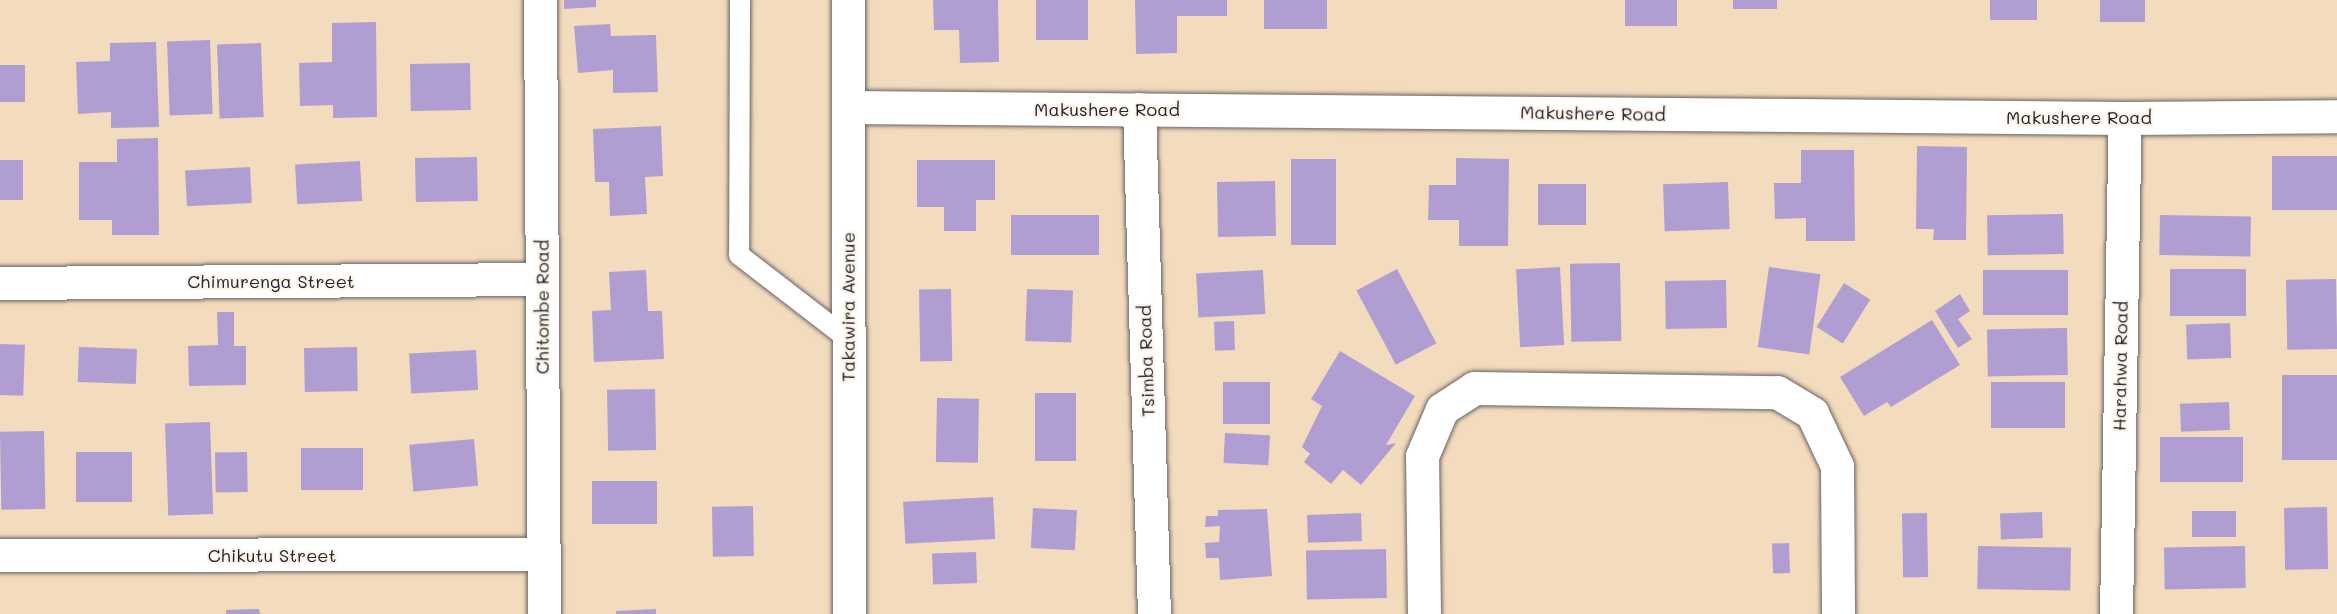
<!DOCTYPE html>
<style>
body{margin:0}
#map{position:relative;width:2337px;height:614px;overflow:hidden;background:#f3dcbd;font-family:Mali,sans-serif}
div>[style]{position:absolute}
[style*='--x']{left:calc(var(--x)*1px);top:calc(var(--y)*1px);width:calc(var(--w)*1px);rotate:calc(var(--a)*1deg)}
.building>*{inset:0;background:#b09ed2;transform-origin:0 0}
.roads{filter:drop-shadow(0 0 2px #6b6368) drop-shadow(0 0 2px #6b6368)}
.service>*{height:20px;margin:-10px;padding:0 10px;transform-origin:10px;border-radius:10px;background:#fff}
.minor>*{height:33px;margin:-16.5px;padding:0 16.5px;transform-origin:16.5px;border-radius:16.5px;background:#fff}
span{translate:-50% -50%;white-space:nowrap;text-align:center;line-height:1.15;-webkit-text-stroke:4.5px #fcf5e5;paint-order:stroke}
.street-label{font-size:18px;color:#22223b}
</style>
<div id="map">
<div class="building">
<div style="clip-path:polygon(564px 0,596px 0,596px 7px,564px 9px)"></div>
<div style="clip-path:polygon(933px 0,998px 0,999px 62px,960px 63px,959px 30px,934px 30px)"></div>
<div style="left:1036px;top:0;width:52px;height:40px"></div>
<div style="clip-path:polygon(1135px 0,1227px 0,1227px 16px,1177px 16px,1177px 53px,1136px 54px)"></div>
<div style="left:1264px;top:0;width:63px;height:29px"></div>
<div style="left:1625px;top:0;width:52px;height:26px"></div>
<div style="left:1733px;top:0;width:44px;height:9px"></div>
<div style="left:1990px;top:0;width:47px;height:20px"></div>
<div style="left:2100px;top:0;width:45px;height:22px"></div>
<div style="clip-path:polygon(376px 22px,377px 117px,333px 118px,333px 105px,300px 106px,299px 63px,332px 62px,332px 23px)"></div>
<div style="clip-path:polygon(610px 24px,611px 36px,656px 35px,658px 92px,613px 93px,613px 70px,578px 73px,574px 26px)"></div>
<div style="left:210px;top:40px;width:74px;height:43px;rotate:88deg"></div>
<div style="clip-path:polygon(156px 42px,159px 127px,111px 128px,111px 112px,78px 114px,76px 62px,110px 61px,110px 43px)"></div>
<div style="left:261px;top:43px;width:74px;height:44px;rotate:88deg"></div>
<div style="left:470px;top:63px;width:47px;height:60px;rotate:89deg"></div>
<div style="left:0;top:65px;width:25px;height:37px"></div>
<div style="clip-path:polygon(661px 126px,663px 176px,645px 177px,647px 214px,610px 216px,609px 182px,595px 182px,593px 129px)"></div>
<div style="clip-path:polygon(158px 138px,159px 235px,112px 235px,112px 220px,79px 220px,79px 162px,117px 162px,117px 139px)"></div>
<div style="clip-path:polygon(1917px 146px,1967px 147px,1966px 240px,1933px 240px,1934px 229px,1916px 229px)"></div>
<div style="clip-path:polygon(1801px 150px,1854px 150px,1855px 241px,1806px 241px,1806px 218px,1775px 219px,1774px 183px,1801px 183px)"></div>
<div style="left:2337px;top:156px;width:54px;height:65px;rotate:90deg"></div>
<div style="left:477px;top:157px;width:44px;height:62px;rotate:89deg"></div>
<div style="clip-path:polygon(1456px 158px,1509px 159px,1508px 246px,1459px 246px,1459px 220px,1428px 220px,1429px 185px,1456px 185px)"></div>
<div style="left:1291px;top:159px;width:45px;height:86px"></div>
<div style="left:0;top:160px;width:23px;height:40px"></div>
<div style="clip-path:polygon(917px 160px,995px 160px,995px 200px,976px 200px,976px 231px,944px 231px,944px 207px,917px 207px)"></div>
<div style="left:360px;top:161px;width:40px;height:65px;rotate:87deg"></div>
<div style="left:250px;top:167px;width:36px;height:65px;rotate:87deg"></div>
<div style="left:1275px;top:181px;width:55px;height:58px;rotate:89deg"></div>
<div style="left:1728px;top:182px;width:47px;height:65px;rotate:88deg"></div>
<div style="left:1538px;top:184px;width:48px;height:41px"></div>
<div style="left:2063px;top:214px;width:40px;height:76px;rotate:89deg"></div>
<div style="left:1011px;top:215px;width:88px;height:40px"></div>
<div style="left:2160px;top:215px;width:91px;height:40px;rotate:1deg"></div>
<div style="left:1620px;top:263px;width:78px;height:50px;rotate:89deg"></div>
<div style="left:1560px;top:267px;width:78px;height:44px;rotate:87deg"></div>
<div style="left:1769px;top:267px;width:52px;height:81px;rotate:8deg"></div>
<div style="left:1397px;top:269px;width:84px;height:46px;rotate:62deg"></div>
<div style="left:2170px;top:269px;width:76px;height:47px"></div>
<div style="clip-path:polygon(646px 270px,648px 311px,662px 311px,664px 359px,594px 362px,592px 311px,611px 310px,609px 272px)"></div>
<div style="left:1263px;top:270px;width:44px;height:67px;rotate:87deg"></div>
<div style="left:2068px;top:270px;width:45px;height:85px;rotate:90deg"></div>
<div style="left:2336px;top:279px;width:70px;height:50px;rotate:89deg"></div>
<div style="left:1726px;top:280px;width:48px;height:61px;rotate:89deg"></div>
<div style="left:1844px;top:283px;width:31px;height:52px;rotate:32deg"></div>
<div style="left:951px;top:289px;width:72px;height:32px;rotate:89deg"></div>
<div style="left:1027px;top:289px;width:46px;height:52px;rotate:2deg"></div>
<div style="clip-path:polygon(1960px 294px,1970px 311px,1958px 319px,1972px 339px,1958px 348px,1935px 311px)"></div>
<div style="clip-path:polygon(217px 312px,234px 312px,234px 346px,246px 346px,246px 385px,189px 386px,188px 346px,218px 345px)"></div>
<div style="clip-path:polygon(1932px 320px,1960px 365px,1891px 407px,1887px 402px,1864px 416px,1840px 377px)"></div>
<div style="left:1234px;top:321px;width:29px;height:20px;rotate:88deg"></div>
<div style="left:2230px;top:323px;width:35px;height:44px;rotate:88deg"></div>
<div style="left:2067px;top:328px;width:47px;height:80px;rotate:89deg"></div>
<div style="left:0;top:344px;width:25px;height:51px;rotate:2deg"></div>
<div style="left:79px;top:347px;width:58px;height:35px;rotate:2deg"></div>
<div style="left:357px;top:347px;width:44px;height:53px;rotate:89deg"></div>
<div style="left:476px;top:350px;width:40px;height:67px;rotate:87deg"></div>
<div style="clip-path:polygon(1340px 351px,1415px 396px,1386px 445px,1396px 443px,1361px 485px,1343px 470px,1331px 484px,1304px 462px,1310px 454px,1302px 447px,1322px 406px,1311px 399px)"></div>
<div style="left:2337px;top:375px;width:85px;height:55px;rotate:90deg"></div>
<div style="left:1270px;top:382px;width:42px;height:47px;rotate:90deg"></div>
<div style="left:2065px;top:382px;width:46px;height:74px;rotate:90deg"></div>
<div style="left:655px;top:389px;width:61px;height:48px;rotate:89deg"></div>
<div style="left:1035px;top:393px;width:41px;height:68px"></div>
<div style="left:937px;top:398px;width:42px;height:64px;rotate:1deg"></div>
<div style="left:2229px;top:402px;width:28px;height:49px;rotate:88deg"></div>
<div style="left:210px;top:422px;width:92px;height:45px;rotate:88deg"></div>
<div style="left:44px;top:431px;width:78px;height:44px;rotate:89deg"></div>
<div style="left:1225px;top:433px;width:45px;height:30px;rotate:3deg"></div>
<div style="left:2160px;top:437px;width:83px;height:45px"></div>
<div style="left:474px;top:439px;width:47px;height:65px;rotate:85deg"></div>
<div style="left:363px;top:448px;width:42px;height:62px;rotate:90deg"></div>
<div style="left:76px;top:452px;width:56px;height:50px"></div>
<div style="left:247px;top:452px;width:40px;height:32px;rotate:89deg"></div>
<div style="left:657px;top:481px;width:43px;height:65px;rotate:90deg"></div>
<div style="left:993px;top:497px;width:42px;height:90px;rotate:87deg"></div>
<div style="left:753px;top:506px;width:50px;height:41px;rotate:89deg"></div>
<div style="left:2327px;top:507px;width:62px;height:43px;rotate:89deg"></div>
<div style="left:1033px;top:508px;width:44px;height:40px;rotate:3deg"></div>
<div style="clip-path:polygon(1267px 509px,1272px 576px,1220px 580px,1219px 558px,1206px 558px,1205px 543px,1219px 542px,1220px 526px,1205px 527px,1206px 516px,1218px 516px,1218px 510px)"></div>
<div style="left:2236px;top:511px;width:26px;height:44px;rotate:90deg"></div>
<div style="left:2042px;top:512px;width:26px;height:42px;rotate:88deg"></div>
<div style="left:1361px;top:513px;width:28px;height:54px;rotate:88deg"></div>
<div style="left:1927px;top:513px;width:64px;height:25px;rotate:89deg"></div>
<div style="left:1789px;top:543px;width:30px;height:17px;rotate:88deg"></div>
<div style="left:1978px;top:546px;width:93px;height:43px;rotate:1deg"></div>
<div style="left:2245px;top:546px;width:42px;height:81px;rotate:89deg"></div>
<div style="left:1386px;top:549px;width:49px;height:80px;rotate:89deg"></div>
<div style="left:976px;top:552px;width:31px;height:44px;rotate:88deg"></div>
<div style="clip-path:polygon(259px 609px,260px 614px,226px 614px,226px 610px)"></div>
<div style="clip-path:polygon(656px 609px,656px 614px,616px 614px,616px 611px)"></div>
</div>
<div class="roads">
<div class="service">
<div style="--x:740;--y:0;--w:255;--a:90.2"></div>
<div style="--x:739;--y:255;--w:138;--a:37.6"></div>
</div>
<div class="minor">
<div style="--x:540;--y:0;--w:614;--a:89.63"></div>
<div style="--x:848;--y:0;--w:614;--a:89.91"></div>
<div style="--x:848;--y:107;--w:1277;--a:0.49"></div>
<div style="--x:2125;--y:118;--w:212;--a:-0.5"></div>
<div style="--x:1139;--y:109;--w:505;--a:88.3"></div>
<div style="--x:0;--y:283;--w:542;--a:-0.42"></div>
<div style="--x:0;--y:555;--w:544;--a:-0.11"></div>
<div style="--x:1424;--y:614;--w:158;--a:-90.7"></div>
<div style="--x:1422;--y:456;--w:51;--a:-66.9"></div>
<div style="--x:1442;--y:409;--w:38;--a:-33"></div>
<div style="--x:1474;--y:388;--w:303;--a:0.8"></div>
<div style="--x:1777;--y:392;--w:41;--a:31"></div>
<div style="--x:1812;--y:413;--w:59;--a:64.7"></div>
<div style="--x:1837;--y:466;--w:148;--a:89.6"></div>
<div style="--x:2116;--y:614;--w:496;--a:-89"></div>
</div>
</div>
<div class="street-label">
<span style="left:1107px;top:109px">Makushere Road</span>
<span style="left:1593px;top:113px;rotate:1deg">Makushere Road</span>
<span style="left:2079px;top:117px">Makushere Road</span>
<span style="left:271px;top:281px">Chimurenga Street</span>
<span style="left:542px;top:307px;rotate:-90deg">Chitombe Road</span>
<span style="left:848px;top:307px;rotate:-90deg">Takawira Avenue</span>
<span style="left:1146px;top:361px;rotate:-92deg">Tsimba Road</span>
<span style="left:2120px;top:366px;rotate:-89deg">Harahwa Road</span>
<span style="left:272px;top:555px">Chikutu Street</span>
</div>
</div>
